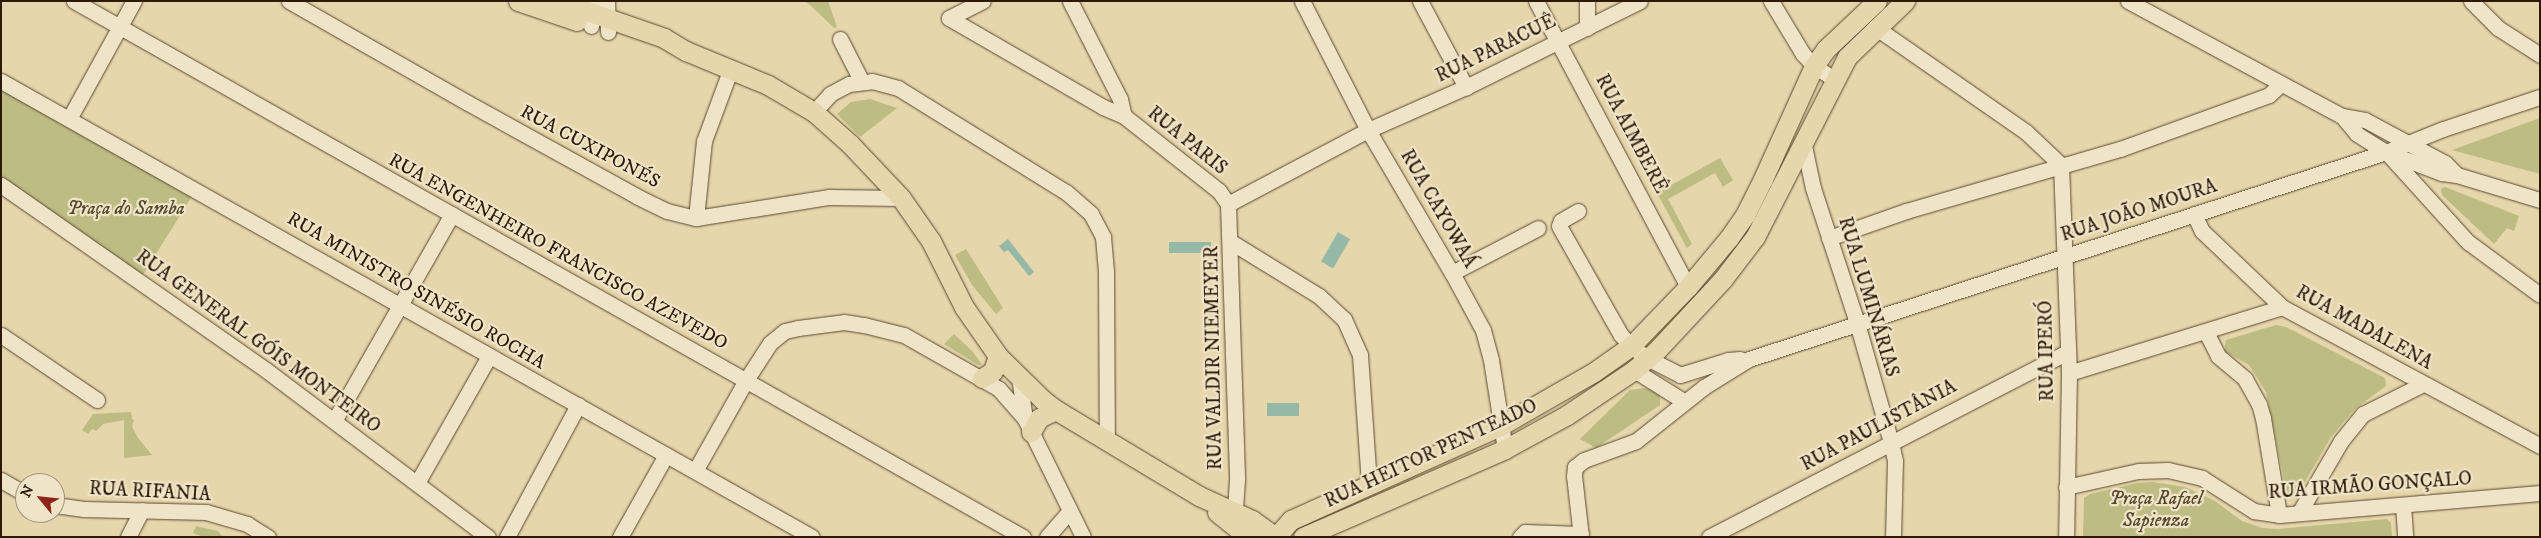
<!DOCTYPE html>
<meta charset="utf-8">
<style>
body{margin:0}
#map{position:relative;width:2541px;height:538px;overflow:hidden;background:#e6d6ab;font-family:"IM FELL DW Pica",serif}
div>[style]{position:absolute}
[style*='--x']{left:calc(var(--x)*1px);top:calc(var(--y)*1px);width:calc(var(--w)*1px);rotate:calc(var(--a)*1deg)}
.green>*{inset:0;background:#bdbc83}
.water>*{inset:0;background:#96b9a7;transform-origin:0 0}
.roads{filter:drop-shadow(0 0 1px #5a4831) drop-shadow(0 0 1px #5a4831)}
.minor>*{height:15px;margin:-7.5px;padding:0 7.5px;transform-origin:7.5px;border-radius:7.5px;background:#efe4c8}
.major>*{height:19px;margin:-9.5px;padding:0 9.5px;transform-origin:9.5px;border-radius:9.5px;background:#e6d6ab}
span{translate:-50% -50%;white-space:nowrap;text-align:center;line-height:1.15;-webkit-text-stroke:4.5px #efe4c8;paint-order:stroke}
.street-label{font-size:19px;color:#2c1908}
.park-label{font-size:19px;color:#584a2d;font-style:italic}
.frame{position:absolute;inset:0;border:2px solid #2c1908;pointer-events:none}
.north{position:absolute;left:15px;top:473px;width:50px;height:50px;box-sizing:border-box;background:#efe4c8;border:1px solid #a1937b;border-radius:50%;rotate:298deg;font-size:14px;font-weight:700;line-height:20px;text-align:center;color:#2c1908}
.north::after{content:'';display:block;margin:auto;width:18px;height:22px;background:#8f2418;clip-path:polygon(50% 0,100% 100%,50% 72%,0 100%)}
</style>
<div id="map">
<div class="green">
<div style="clip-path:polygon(803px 1px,828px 1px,837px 27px,834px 28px,809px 4px)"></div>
<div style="clip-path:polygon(1px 87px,194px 193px,141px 278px,1px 179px)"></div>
<div style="clip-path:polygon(870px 99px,897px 108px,860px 137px,837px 114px,851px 102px)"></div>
<div style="clip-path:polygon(2540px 118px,2540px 174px,2452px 150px)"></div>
<div style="clip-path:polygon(1720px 158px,1733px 180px,1723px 187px,1715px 173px,1668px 199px,1692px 244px,1687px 248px,1657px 193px)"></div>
<div style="clip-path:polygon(2445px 187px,2519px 216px,2514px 231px,2507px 228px,2494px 244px,2442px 195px,2441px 189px)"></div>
<div style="clip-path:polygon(966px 249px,1003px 308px,996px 314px,972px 285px,955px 255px)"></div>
<div style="clip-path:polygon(2276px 325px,2286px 327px,2385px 378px,2386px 386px,2355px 409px,2331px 437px,2295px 499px,2287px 494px,2266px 392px,2249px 365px,2224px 351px,2226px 340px)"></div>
<div style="clip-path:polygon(954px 334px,973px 352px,982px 365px,978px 365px,944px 344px)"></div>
<div style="clip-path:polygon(1645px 388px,1660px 393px,1660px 405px,1596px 448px,1580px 439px,1630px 390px)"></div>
<div style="clip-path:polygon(131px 412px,132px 419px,134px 420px,132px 426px,138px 438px,152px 455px,124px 458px,124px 420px,103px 424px,96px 431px,92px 429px,88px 434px,82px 430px,93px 414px)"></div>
<div style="clip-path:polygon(2152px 482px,2185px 487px,2215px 501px,2242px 521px,2262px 528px,2278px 529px,2387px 519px,2391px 523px,2392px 537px,2083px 537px,2084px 498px,2090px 494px,2137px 483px)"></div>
<div style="clip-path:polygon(196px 526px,218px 531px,223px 537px,203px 537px,193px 533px)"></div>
</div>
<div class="water">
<div style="left:1338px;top:232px;width:14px;height:34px;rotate:30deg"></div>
<div style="clip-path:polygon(1008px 239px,1034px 272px,1029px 276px,1008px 250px,1004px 252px,999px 246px)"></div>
<div style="left:1169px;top:242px;width:42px;height:11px"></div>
<div style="left:1267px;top:403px;width:32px;height:13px"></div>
</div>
<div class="roads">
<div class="minor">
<div style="--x:74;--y:1;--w:1090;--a:29.46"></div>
<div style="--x:289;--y:1;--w:206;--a:29.7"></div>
<div style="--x:468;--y:103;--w:194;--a:28.9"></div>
<div style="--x:638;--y:197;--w:32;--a:26"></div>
<div style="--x:667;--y:211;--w:30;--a:14"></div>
<div style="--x:696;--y:218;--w:135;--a:-9"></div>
<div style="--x:829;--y:197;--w:72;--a:0.8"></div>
<div style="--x:607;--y:1;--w:31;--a:88"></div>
<div style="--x:1070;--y:1;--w:110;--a:63"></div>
<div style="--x:1120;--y:99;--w:17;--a:77"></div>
<div style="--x:1124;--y:116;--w:121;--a:38.3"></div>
<div style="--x:1219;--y:191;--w:16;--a:55"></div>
<div style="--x:1228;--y:204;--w:276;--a:88.1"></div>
<div style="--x:1237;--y:480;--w:32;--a:94"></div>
<div style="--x:1302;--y:1;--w:145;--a:62.9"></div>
<div style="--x:1368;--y:130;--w:166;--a:59.6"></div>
<div style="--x:1452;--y:273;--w:65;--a:61.5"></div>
<div style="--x:1483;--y:330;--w:31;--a:75"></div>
<div style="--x:1491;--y:360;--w:90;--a:81.1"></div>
<div style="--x:1420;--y:1;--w:98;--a:61.9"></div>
<div style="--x:1536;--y:1;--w:324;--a:62"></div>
<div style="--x:1587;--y:1;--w:27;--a:90"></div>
<div style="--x:1771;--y:1;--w:62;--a:58.9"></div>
<div style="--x:1803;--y:54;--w:16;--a:47"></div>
<div style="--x:1814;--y:66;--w:24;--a:33"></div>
<div style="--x:2128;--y:1;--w:243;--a:28.3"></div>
<div style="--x:2342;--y:116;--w:23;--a:10"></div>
<div style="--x:2365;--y:120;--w:91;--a:28.3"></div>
<div style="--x:2445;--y:163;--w:17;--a:45"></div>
<div style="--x:2471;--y:1;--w:38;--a:45"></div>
<div style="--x:2498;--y:28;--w:50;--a:32.7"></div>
<div style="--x:949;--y:18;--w:178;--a:30"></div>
<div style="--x:1103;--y:107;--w:23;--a:23"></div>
<div style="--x:949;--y:18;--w:38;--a:-27"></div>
<div style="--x:591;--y:26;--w:25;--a:-85"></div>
<div style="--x:1875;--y:27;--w:184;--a:34.8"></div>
<div style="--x:2026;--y:132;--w:48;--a:43.3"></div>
<div style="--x:840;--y:39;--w:48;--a:62.9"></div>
<div style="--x:1;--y:81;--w:930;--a:29.35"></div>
<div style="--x:814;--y:112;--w:24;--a:-48"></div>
<div style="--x:830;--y:94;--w:21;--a:-28"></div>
<div style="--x:849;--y:84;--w:23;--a:-7"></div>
<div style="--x:872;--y:81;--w:27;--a:15"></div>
<div style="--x:898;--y:88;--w:198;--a:31.8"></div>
<div style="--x:1066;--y:192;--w:33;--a:41"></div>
<div style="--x:1091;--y:214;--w:26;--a:62"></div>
<div style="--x:1103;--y:237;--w:36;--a:85"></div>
<div style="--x:1106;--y:273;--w:167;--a:89.7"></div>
<div style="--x:2342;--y:116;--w:23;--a:50"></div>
<div style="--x:2357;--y:134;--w:34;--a:32"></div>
<div style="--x:2386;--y:152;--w:60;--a:20.6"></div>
<div style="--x:2442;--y:173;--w:15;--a:8"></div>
<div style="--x:2457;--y:175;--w:87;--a:16.8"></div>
<div style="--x:69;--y:119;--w:135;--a:-61.2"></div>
<div style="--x:1803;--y:141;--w:48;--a:78"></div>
<div style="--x:1813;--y:188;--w:142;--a:71.9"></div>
<div style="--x:1857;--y:323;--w:124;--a:74.1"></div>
<div style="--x:1891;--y:442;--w:19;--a:78"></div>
<div style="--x:1895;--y:461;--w:76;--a:91.5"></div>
<div style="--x:2389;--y:155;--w:118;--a:47.8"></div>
<div style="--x:2468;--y:242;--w:89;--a:36.4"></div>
<div style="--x:2061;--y:165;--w:208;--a:87.8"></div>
<div style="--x:2069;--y:373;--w:164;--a:91"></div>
<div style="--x:1;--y:185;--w:323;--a:34.9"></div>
<div style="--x:266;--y:370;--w:278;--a:37"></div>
<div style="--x:1228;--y:204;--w:158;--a:-27.9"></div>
<div style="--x:1368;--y:130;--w:107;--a:-23.7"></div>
<div style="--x:1466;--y:87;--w:194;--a:-26.3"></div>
<div style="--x:1578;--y:211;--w:20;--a:150"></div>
<div style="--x:1561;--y:221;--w:5;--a:112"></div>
<div style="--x:1559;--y:226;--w:125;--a:60.4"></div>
<div style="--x:1621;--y:335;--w:15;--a:48"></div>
<div style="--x:1631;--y:346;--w:20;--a:37"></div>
<div style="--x:1647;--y:358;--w:37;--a:27"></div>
<div style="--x:1680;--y:375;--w:50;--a:-17.4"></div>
<div style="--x:1728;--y:360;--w:12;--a:-5"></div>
<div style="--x:2194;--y:214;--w:19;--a:65"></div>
<div style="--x:2202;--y:231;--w:110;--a:43.5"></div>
<div style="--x:2282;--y:307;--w:293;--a:28.3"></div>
<div style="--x:696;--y:218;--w:77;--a:-84.1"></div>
<div style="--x:704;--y:141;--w:78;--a:-69.7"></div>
<div style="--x:1829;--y:238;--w:82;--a:-19.3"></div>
<div style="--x:1906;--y:211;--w:223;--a:-16.2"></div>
<div style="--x:2120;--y:149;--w:158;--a:-19.9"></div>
<div style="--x:2269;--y:95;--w:16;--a:-43"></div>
<div style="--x:1231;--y:242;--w:103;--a:31.5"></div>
<div style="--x:1319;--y:296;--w:34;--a:43"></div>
<div style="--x:1344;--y:319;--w:39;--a:66"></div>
<div style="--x:1360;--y:355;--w:130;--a:86"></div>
<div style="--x:1452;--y:273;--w:97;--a:-27.6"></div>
<div style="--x:2206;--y:332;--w:27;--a:63"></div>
<div style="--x:2218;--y:356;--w:35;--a:40"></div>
<div style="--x:2245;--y:379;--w:29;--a:61"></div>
<div style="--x:2259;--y:404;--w:15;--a:74"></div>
<div style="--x:2263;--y:418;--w:98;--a:80.6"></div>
<div style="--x:1;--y:335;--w:116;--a:34.1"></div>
<div style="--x:1634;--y:370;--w:60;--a:32.1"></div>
<div style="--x:2069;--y:373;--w:223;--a:-17.2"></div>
<div style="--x:1019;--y:377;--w:42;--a:81.9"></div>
<div style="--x:1025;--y:419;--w:131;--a:63.8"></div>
<div style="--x:334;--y:421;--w:238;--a:-60.3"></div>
<div style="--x:695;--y:471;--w:104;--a:-60.7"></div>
<div style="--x:746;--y:380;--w:44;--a:-57"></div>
<div style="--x:770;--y:343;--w:19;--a:-39"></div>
<div style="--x:785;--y:331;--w:13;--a:-13"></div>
<div style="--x:798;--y:328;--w:46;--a:-7.4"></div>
<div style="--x:844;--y:322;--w:20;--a:9"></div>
<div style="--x:864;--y:325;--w:41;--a:14"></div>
<div style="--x:904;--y:335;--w:109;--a:29.6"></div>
<div style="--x:999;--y:389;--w:40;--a:49"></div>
<div style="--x:1;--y:480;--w:28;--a:30"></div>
<div style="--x:417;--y:483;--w:146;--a:-60.4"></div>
<div style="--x:2066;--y:487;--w:74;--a:-12.5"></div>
<div style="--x:2138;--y:471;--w:30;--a:-2"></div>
<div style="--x:2168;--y:470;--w:35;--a:13"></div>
<div style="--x:2202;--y:478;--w:62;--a:32.4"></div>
<div style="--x:2254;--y:511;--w:25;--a:9"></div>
<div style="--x:2279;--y:515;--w:262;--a:-4.8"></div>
<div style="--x:55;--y:505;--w:29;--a:8"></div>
<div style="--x:84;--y:509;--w:122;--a:1.4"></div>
<div style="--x:206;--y:512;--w:43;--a:16.3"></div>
<div style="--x:247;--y:524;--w:25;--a:32"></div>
<div style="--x:2403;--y:505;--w:32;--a:86"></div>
<div style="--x:2299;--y:513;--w:83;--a:-59.7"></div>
<div style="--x:2341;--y:441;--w:35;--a:-51"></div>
<div style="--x:2363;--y:414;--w:67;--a:-26.6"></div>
<div style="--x:128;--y:537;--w:30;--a:-63"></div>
<div style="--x:507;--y:537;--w:150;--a:-61.7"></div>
<div style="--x:620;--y:537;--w:94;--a:-60.7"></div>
<div style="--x:1047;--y:537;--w:33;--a:-49"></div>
<div style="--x:1520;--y:537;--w:7;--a:-45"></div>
<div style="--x:1525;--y:532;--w:56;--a:2"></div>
<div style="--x:1581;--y:537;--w:61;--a:-96.5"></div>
<div style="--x:1574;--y:476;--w:9;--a:-84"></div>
<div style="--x:1575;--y:467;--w:11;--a:-38"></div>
<div style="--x:1584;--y:460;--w:55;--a:-20.1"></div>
<div style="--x:1636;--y:441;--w:87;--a:-38.5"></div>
<div style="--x:1704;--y:387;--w:53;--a:-31.9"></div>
<div style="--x:1749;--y:359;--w:670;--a:-18"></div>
<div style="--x:2386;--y:152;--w:61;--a:-22"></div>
<div style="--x:2443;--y:129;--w:102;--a:-18.3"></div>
<div style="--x:1709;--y:537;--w:404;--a:-27.3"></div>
</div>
<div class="major">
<div style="--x:518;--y:1;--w:62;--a:18.7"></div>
<div style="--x:558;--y:1;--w:112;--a:19.2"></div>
<div style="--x:664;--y:38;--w:26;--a:31"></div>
<div style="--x:686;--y:51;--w:89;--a:22.5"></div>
<div style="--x:768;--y:85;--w:53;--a:30.4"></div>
<div style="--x:814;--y:112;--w:48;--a:41.6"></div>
<div style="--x:850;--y:144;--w:74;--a:46.6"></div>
<div style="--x:901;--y:198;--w:52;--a:55.1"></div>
<div style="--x:931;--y:241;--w:74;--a:63.4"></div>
<div style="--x:964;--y:307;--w:60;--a:55.2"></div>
<div style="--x:998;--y:356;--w:63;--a:44.4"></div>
<div style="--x:1043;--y:400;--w:16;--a:38"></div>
<div style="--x:1056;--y:410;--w:167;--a:31"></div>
<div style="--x:1199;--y:496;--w:58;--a:24.4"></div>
<div style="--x:1252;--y:520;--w:29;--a:36"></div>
<div style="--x:982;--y:378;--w:13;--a:-32"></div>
<div style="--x:993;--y:371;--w:16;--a:-72"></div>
<div style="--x:1031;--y:432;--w:16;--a:-60"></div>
<div style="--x:1039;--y:418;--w:19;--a:-25"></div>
<div style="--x:1217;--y:512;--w:40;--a:39"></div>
<div style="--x:1276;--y:537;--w:23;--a:-49"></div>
<div style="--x:1291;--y:520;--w:229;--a:-24.2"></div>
<div style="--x:1500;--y:426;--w:108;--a:-29.9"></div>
<div style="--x:1594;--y:372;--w:45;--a:-35.1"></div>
<div style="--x:1631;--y:346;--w:82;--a:-46"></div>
<div style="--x:1688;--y:287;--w:64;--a:-50.1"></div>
<div style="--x:1729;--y:238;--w:28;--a:-55"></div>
<div style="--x:1745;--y:215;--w:40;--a:-63.4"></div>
<div style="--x:1763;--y:179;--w:124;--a:-65.7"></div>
<div style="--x:1814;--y:66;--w:21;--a:-55"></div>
<div style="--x:1826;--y:49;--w:70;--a:-43.3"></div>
<div style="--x:1303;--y:537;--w:220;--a:-23.5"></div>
<div style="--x:1505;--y:449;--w:71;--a:-28.7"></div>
<div style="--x:1567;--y:415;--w:81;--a:-33.9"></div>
<div style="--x:1634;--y:370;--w:30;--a:-41"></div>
<div style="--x:1657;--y:350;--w:97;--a:-47.1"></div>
<div style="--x:1723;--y:279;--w:53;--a:-52.7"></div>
<div style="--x:1755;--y:237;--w:202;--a:-62.9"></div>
<div style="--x:1847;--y:57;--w:81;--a:-44"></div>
</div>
</div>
<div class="street-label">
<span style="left:1496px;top:49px;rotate:-26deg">RUA PARACUÊ</span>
<span style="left:1631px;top:134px;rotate:62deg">RUA AIMBERÊ</span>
<span style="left:1187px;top:141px;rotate:39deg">RUA PARIS</span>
<span style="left:590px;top:147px;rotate:28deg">RUA CUXIPONÉS</span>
<span style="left:1438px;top:209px;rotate:60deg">RUA CAYOWAÁ</span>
<span style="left:2139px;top:211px;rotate:-18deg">RUA JOÃO MOURA</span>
<span style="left:558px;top:252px;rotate:29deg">RUA ENGENHEIRO FRANCISCO AZEVEDO</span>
<span style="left:416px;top:291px;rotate:30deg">RUA MINISTRO SINÉSIO ROCHA</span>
<span style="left:1868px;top:297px;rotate:73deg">RUA LUMINÁRIAS</span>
<span style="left:2364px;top:328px;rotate:29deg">RUA MADALENA</span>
<span style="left:258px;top:342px;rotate:36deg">RUA GENERAL GÓIS MONTEIRO</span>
<span style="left:2047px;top:351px;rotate:-91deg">RUA IPERÓ</span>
<span style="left:1214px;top:358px;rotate:-91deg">RUA VALDIR NIEMEYER</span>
<span style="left:1879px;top:426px;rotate:-28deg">RUA PAULISTÂNIA</span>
<span style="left:1431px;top:454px;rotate:-25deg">RUA HEITOR PENTEADO</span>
<span style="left:2370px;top:486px;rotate:-4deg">RUA IRMÃO GONÇALO</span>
<span style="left:150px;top:492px;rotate:3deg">RUA RIFANIA</span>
</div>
<div class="park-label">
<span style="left:126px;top:209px">Praça do Samba</span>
<span style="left:2156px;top:510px">Praça Rafael<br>Sapienza</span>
</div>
<div class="frame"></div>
<div class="north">N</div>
</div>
